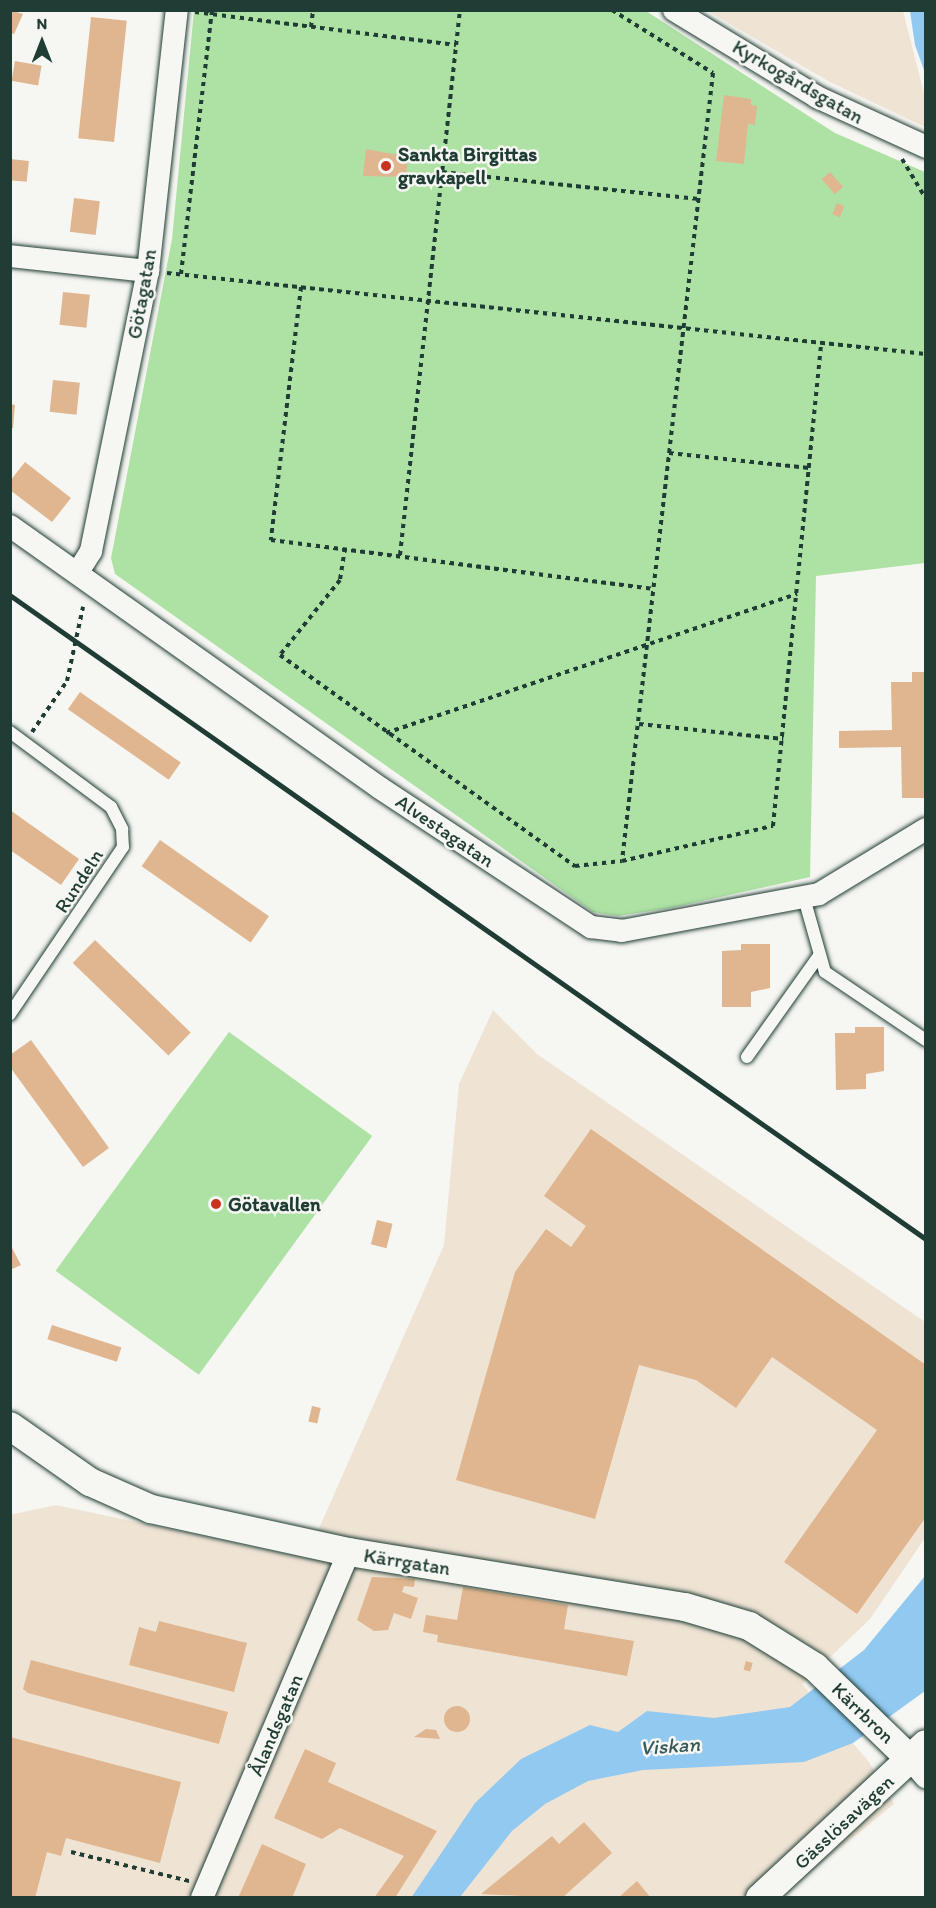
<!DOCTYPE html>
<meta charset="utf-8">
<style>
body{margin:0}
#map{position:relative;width:936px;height:1908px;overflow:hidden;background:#f6f6f2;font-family:Itim,sans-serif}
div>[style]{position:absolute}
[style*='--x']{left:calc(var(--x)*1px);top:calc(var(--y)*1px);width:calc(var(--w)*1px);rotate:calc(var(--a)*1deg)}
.built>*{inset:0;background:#efe3d4}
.green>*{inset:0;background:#aee2a4;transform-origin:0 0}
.water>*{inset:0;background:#92c9f1}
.building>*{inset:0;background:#dfb68f;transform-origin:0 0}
.round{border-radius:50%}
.path>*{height:4px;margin-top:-2px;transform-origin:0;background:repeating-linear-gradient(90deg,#1f3d34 0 4.5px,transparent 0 9px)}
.roads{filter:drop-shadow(0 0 2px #1f3d34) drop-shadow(0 0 2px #1f3d34)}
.service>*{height:12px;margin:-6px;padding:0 6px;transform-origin:6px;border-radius:6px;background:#f6f6f2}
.minor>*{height:22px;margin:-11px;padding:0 11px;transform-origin:11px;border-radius:11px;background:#f6f6f2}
.tertiary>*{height:28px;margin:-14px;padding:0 14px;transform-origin:14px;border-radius:14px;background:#f6f6f2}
.rail>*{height:4.5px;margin:-2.25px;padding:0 2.25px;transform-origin:2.25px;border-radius:2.25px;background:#1f3d34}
.path-bridge>*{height:4px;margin-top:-2px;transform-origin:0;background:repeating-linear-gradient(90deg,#1f3d34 0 4.5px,transparent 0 9px)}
.dots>*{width:16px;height:16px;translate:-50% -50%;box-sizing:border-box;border:3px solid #f6f6f2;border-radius:50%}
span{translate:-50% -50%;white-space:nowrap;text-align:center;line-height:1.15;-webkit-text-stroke:5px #f6f6f2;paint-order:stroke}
.street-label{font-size:20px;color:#1f3d34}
.poi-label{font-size:20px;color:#1f3d34;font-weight:700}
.left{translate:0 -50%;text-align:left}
.water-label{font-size:21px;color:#36595a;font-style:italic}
.frame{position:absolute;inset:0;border:12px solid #1f3d34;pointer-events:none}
.north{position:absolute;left:12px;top:12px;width:60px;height:60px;-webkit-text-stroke:4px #f6f6f2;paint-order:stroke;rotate:0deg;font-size:16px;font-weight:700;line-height:24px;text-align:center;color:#1f3d34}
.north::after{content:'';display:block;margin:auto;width:21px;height:27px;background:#1f3d34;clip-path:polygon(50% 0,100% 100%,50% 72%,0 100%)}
</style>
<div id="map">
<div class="built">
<div style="clip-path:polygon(708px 11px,903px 11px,925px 97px,925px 127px,828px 81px)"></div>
<div style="clip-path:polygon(493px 1010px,537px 1054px,925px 1322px,925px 1538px,870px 1619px,802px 1684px,869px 1762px,894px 1804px,781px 1897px,11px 1897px,10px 1515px,56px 1505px,306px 1558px,444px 1245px,459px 1084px)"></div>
</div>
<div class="green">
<div style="clip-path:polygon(194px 11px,646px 11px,835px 133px,925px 172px,925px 563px,816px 576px,810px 877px,671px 908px,618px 916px,593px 912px,115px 574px,111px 558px,172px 239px)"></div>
<div style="left:229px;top:1032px;width:177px;height:295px;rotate:36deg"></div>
</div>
<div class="water">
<div style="clip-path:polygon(910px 11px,925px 11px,925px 73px,915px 45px)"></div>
<div style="clip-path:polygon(925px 1576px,925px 1691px,853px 1743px,804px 1762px,643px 1770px,588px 1781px,545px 1804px,512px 1831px,460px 1897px,411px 1898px,475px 1803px,521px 1759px,590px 1725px,618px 1732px,647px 1711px,714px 1718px,790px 1707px,864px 1650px)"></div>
</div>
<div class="building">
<div style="clip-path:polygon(10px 10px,23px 14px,14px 34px,10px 33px)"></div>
<div style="left:91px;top:17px;width:36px;height:122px;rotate:6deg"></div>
<div style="left:15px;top:61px;width:27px;height:20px;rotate:10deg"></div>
<div style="clip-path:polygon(724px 95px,751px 99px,751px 105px,757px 106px,755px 125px,748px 124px,744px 164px,716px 161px)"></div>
<div style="clip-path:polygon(366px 149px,408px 157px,406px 177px,363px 176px)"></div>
<div style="left:10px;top:159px;width:19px;height:21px;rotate:6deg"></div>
<div style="left:830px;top:172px;width:20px;height:11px;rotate:49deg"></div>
<div style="left:74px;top:198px;width:26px;height:34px;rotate:7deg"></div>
<div style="left:837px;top:203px;width:8px;height:12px;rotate:23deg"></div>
<div style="left:63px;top:292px;width:27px;height:33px;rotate:6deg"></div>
<div style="left:53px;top:380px;width:27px;height:32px;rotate:6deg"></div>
<div style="clip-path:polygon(10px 404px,15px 405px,13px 428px,10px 428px)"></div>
<div style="clip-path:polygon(25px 462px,71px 498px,52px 522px,10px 490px,10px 481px)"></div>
<div style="clip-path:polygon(912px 672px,926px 672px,926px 798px,902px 798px,901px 747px,839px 748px,839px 731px,892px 730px,891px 682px,912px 682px)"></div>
<div style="left:80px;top:692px;width:123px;height:21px;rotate:35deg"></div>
<div style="clip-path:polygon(10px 810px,79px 859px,61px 885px,10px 850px)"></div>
<div style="left:160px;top:840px;width:133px;height:32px;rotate:35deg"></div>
<div style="left:95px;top:940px;width:133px;height:32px;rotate:44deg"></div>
<div style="clip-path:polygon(741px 944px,770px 944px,770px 988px,751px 992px,751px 1007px,722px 1007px,722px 951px,741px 950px)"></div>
<div style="clip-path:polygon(855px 1027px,884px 1027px,884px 1071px,866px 1074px,866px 1089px,836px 1090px,835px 1033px,855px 1033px)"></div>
<div style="clip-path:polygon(31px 1040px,109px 1148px,83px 1167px,10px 1067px,10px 1055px)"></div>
<div style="clip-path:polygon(591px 1129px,926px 1365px,926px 1517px,857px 1614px,784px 1562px,877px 1430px,772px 1357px,736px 1408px,696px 1380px,639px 1365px,595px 1519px,456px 1480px,515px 1272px,546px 1229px,571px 1247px,586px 1226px,544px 1196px)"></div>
<div style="left:377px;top:1220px;width:16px;height:25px;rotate:14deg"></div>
<div style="clip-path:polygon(10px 1244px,21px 1265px,10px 1270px)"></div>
<div style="left:52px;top:1325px;width:73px;height:15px;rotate:18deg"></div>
<div style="left:312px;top:1406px;width:9px;height:16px;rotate:13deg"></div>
<div style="clip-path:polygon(372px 1577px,415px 1579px,414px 1587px,404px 1586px,402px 1592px,418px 1598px,411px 1619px,394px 1613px,388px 1630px,374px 1631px,357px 1620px)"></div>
<div style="clip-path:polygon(463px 1587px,568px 1605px,564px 1629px,634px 1641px,627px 1676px,437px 1642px,438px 1635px,423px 1632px,426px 1615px,457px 1620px)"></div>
<div style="clip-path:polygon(159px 1621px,247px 1643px,234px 1692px,129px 1665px,139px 1627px,156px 1632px)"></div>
<div style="clip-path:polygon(31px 1660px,228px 1712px,219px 1744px,28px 1693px,23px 1689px)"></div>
<div style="left:746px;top:1661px;width:7px;height:9px;rotate:16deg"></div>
<div class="round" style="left:444px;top:1706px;width:26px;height:26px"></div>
<div style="clip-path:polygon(426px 1729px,436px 1730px,440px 1739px,414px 1737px)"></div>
<div style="clip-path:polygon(10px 1737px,181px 1782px,160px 1863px,66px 1838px,61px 1856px,47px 1852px,35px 1898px,10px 1898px)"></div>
<div style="clip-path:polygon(305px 1749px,336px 1763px,328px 1782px,437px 1831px,395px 1898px,374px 1898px,404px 1856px,340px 1828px,322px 1839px,274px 1818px)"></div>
<div style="clip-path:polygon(584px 1822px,612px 1853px,562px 1898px,481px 1894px,552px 1836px,559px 1844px)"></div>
<div style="clip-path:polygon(262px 1844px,306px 1864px,292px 1898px,238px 1898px)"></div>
<div style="clip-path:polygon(637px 1881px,651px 1898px,618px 1898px)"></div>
</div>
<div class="path">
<div style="--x:612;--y:10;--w:119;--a:32"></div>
<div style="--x:713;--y:73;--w:793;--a:96.59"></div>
<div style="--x:622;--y:861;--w:155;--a:-13.1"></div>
<div style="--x:773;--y:826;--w:483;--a:-84.3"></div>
<div style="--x:195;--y:12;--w:263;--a:7.2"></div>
<div style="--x:311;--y:27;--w:17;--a:-83"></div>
<div style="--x:902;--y:159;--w:47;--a:59"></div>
<div style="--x:442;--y:172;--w:258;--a:6"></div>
<div style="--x:167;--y:273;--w:763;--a:6.09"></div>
<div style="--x:181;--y:274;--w:266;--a:-83.3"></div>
<div style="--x:301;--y:287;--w:255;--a:96.8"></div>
<div style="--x:271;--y:540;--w:386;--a:7.3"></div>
<div style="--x:669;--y:453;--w:141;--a:6.1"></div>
<div style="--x:345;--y:548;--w:32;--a:99"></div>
<div style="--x:340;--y:580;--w:96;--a:128.7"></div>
<div style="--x:280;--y:655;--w:363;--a:35.6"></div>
<div style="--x:575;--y:866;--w:47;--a:-6.1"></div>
<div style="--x:400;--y:555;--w:548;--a:-83.72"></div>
<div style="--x:639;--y:724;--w:145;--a:5.9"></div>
<div style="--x:32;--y:732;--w:62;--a:-55.5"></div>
<div style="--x:386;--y:733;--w:434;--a:-18.7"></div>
<div style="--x:71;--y:1852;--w:122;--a:13.8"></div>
</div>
<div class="roads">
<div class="service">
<div style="--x:10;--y:732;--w:126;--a:36.6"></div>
<div style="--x:111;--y:807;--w:25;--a:63"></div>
<div style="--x:122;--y:829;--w:18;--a:87"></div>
<div style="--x:123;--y:847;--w:202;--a:124.1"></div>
<div style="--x:804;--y:898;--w:77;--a:74.2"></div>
<div style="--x:825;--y:972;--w:122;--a:34"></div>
<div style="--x:747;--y:1057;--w:123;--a:-54.6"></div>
</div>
<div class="minor">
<div style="--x:674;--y:10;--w:167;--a:31.3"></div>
<div style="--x:817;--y:97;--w:120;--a:24.6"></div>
<div style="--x:10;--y:256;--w:139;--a:6.2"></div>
<div style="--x:10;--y:526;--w:453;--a:35.3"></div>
<div style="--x:380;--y:788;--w:253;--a:33.4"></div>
<div style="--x:591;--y:927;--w:31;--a:7"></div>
<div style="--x:622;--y:931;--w:200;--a:-10.6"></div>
<div style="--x:819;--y:894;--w:125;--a:-31.3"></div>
<div style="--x:78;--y:572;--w:25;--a:-58"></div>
<div style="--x:91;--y:551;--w:286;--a:-78.5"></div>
<div style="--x:148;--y:271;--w:263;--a:-83.7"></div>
<div style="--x:911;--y:1760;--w:23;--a:49"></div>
<div style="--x:202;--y:1898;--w:376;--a:-67"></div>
</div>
<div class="tertiary">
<div style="--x:10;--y:1426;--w:98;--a:35"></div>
<div style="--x:90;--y:1482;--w:67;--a:23.9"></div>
<div style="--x:151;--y:1509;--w:203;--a:12.3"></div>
<div style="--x:349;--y:1552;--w:340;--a:9.3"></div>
<div style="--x:685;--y:1607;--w:67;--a:16.5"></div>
<div style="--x:749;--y:1626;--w:78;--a:31.8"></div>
<div style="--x:815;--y:1667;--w:134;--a:44.1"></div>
<div style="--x:760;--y:1898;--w:226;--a:-42.9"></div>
</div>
</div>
<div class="rail">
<div style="--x:10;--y:595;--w:1120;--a:35.11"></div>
</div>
<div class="path-bridge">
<div style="--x:67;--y:681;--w:76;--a:-77.8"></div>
</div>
<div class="dots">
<div style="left:386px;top:166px;background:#c8321e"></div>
<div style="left:216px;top:1204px;background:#c8321e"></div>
</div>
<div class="street-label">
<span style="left:798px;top:82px;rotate:30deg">Kyrkogårdsgatan</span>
<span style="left:142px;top:294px;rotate:-80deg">Götagatan</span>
<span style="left:445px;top:831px;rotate:34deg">Alvestagatan</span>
<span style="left:79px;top:881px;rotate:-57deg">Rundeln</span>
<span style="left:407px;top:1562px;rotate:9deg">Kärrgatan</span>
<span style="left:863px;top:1713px;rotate:44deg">Kärrbron</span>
<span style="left:276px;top:1725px;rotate:-67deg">Ålandsgatan</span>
<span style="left:844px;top:1822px;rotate:-43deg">Gässlösavägen</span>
</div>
<div class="poi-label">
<span class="left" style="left:398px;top:166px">Sankta Birgittas<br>gravkapell</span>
<span class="left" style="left:228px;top:1204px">Götavallen</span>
</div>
<div class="water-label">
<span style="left:670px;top:1746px;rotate:-4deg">Viskan</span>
</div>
<div class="frame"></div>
<div class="north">N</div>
</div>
